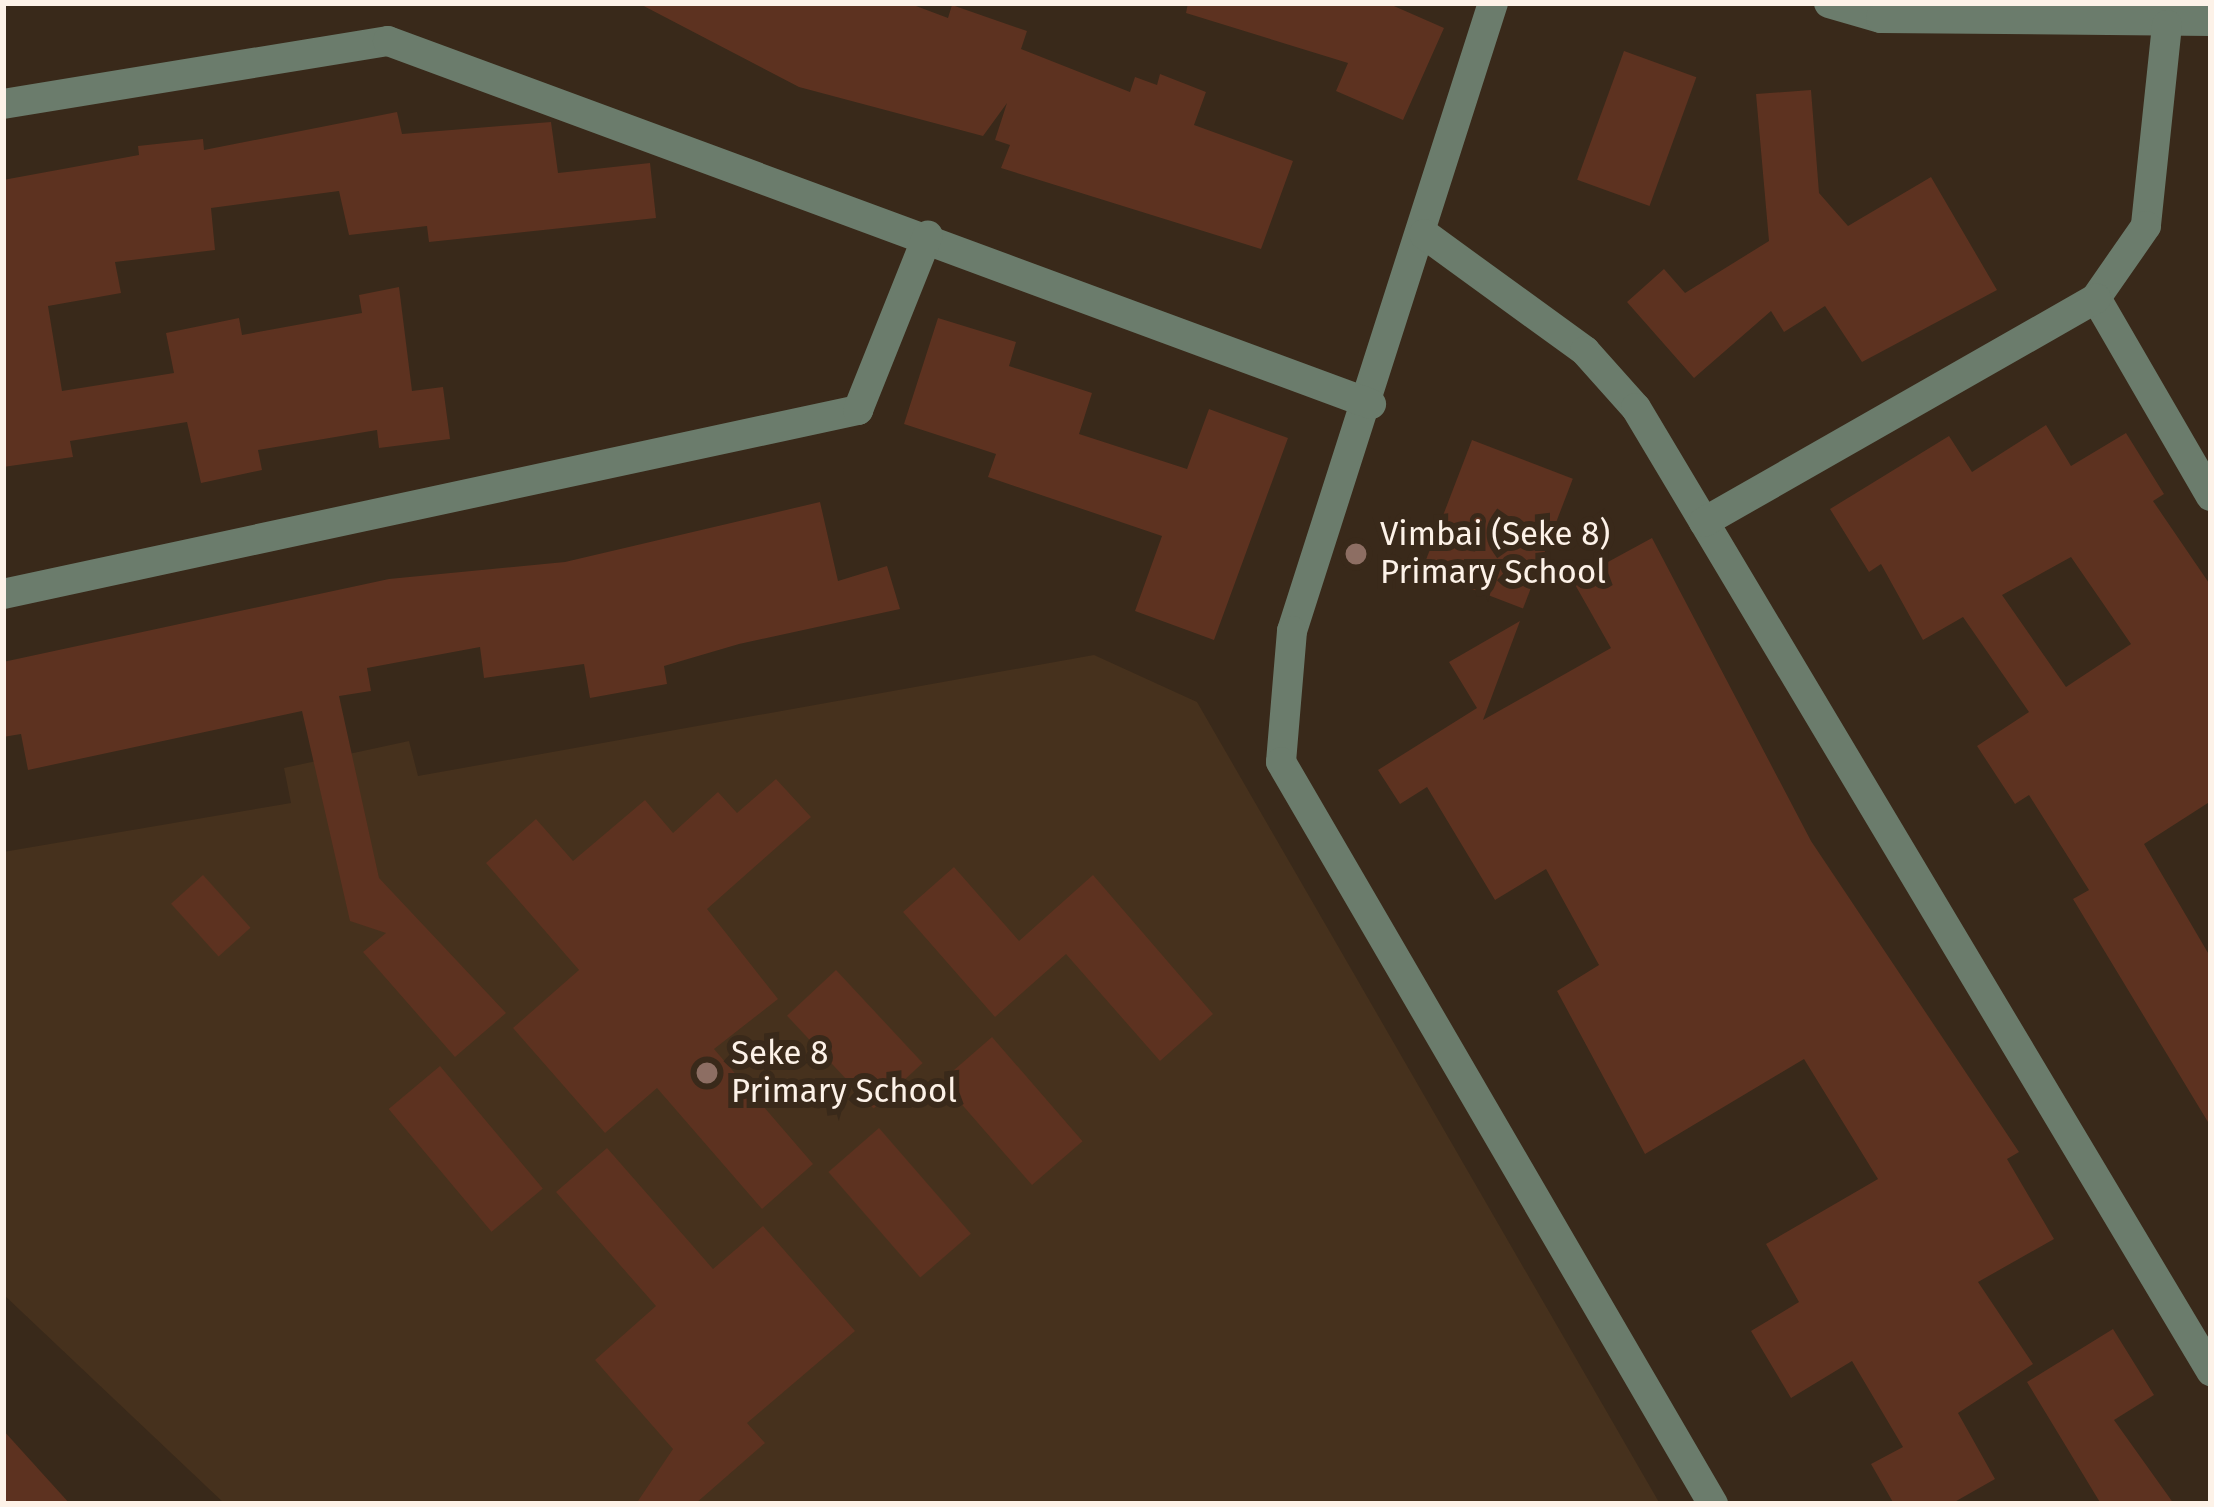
<!DOCTYPE html>
<style>
body{margin:0}
#map{position:relative;width:2214px;height:1507px;overflow:hidden;background:#39291a;font-family:"Fira Sans",sans-serif}
div>[style]{position:absolute}
[style*='--x']{left:calc(var(--x)*1px);top:calc(var(--y)*1px);width:calc(var(--w)*1px);rotate:calc(var(--a)*1deg)}
.built>*{inset:0;background:#46311d}
.building>*{inset:0;background:#5d3220;transform-origin:0 0}
.minor>*{height:30px;margin:-15px;padding:0 15px;transform-origin:15px;border-radius:15px;background:#6b7c6c}
.dots>*{width:33px;height:33px;translate:-50% -50%;box-sizing:border-box;border:6px solid #39291a;border-radius:50%}
span{translate:-50% -50%;white-space:nowrap;text-align:center;line-height:1.15;-webkit-text-stroke:12px #39291a;paint-order:stroke}
.poi-label{font-size:33px;color:#fdf2e8}
.left{translate:0 -50%;text-align:left}
.frame{position:absolute;inset:0;border:6px solid #fdf2e8;pointer-events:none}
</style>
<div id="map">
<div class="built">
<div style="clip-path:polygon(1094px 655px,1197px 702px,1660px 1504px,225px 1504px,3px 1294px,3px 852px,291px 803px,284px 768px,409px 741px,418px 776px)"></div>
</div>
<div class="building">
<div style="clip-path:polygon(638px 3px,908px 3px,948px 18px,952px 5px,1027px 31px,1021px 49px,1130px 92px,1135px 77px,1157px 85px,1160px 74px,1206px 92px,1194px 125px,1293px 161px,1261px 249px,1001px 168px,1010px 145px,995px 140px,1007px 103px,983px 136px,799px 87px)"></div>
<div style="clip-path:polygon(1188px 3px,1387px 3px,1444px 28px,1403px 120px,1336px 91px,1348px 63px,1186px 13px)"></div>
<div style="left:1624px;top:51px;width:77px;height:137px;rotate:20deg"></div>
<div style="clip-path:polygon(1811px 90px,1819px 193px,1848px 226px,1931px 177px,1997px 290px,1862px 362px,1825px 306px,1784px 332px,1771px 311px,1694px 378px,1627px 302px,1664px 269px,1685px 293px,1769px 241px,1756px 94px)"></div>
<div style="clip-path:polygon(397px 112px,402px 134px,551px 122px,558px 173px,650px 163px,656px 218px,429px 242px,427px 226px,349px 235px,339px 191px,211px 208px,215px 250px,115px 262px,121px 293px,48px 306px,62px 391px,174px 373px,166px 333px,239px 318px,242px 335px,362px 313px,359px 295px,399px 287px,412px 391px,443px 387px,450px 439px,379px 448px,377px 430px,258px 450px,262px 470px,201px 483px,187px 422px,70px 441px,73px 457px,3px 467px,3px 180px,139px 155px,138px 146px,203px 139px,204px 150px)"></div>
<div style="clip-path:polygon(938px 318px,1016px 342px,1009px 366px,1092px 393px,1079px 434px,1187px 469px,1209px 409px,1288px 438px,1214px 640px,1135px 611px,1162px 536px,988px 477px,996px 454px,904px 424px)"></div>
<div style="clip-path:polygon(evenodd,2046px 425px,2071px 466px,2126px 433px,2164px 494px,2153px 501px,2211px 586px,2211px 801px,2144px 844px,2211px 958px,2211px 1127px,2073px 899px,2089px 890px,2029px 795px,2015px 804px,1977px 746px,2029px 712px,1963px 617px,1923px 640px,1881px 564px,1869px 572px,1830px 509px,1949px 436px,1972px 472px,2046px 425px,2071px 557px,2131px 644px,2066px 687px,2002px 595px,2071px 557px)"></div>
<div style="left:1472px;top:440px;width:108px;height:139px;rotate:21deg"></div>
<div style="clip-path:polygon(820px 502px,838px 581px,887px 566px,900px 609px,739px 644px,664px 666px,667px 684px,590px 698px,584px 664px,484px 678px,480px 647px,367px 668px,371px 691px,339px 696px,379px 878px,506px 1013px,455px 1057px,363px 952px,386px 933px,350px 921px,302px 711px,28px 770px,21px 734px,3px 737px,3px 662px,389px 579px,565px 562px)"></div>
<div style="clip-path:polygon(1652px 538px,1811px 841px,2019px 1152px,2007px 1159px,2054px 1239px,1978px 1282px,2033px 1364px,1958px 1413px,1995px 1479px,1951px 1504px,1894px 1504px,1871px 1464px,1903px 1447px,1852px 1361px,1791px 1398px,1751px 1331px,1799px 1302px,1766px 1244px,1878px 1179px,1804px 1059px,1645px 1154px,1557px 991px,1599px 965px,1546px 869px,1495px 900px,1427px 787px,1400px 804px,1378px 770px,1477px 708px,1449px 662px,1520px 621px,1483px 720px,1611px 648px,1573px 581px)"></div>
<div style="clip-path:polygon(776px 779px,811px 817px,707px 909px,778px 999px,714px 1049px,813px 1164px,762px 1209px,657px 1088px,605px 1133px,513px 1028px,579px 970px,486px 863px,536px 819px,573px 861px,645px 800px,673px 833px,718px 792px,737px 813px)"></div>
<div style="clip-path:polygon(954px 867px,1019px 941px,1093px 875px,1213px 1014px,1160px 1061px,1066px 954px,995px 1017px,903px 912px)"></div>
<div style="left:203px;top:875px;width:71px;height:43px;rotate:48deg"></div>
<div style="left:836px;top:970px;width:127px;height:67px;rotate:47deg"></div>
<div style="left:992px;top:1037px;width:138px;height:67px;rotate:49deg"></div>
<div style="left:440px;top:1066px;width:160px;height:67px;rotate:50deg"></div>
<div style="left:879px;top:1128px;width:140px;height:67px;rotate:49deg"></div>
<div style="clip-path:polygon(607px 1148px,713px 1269px,763px 1226px,855px 1331px,747px 1423px,765px 1443px,695px 1504px,636px 1504px,673px 1449px,595px 1360px,656px 1306px,556px 1192px)"></div>
<div style="clip-path:polygon(2113px 1329px,2154px 1395px,2114px 1420px,2174px 1504px,2101px 1504px,2027px 1382px)"></div>
<div style="clip-path:polygon(3px 1430px,70px 1504px,3px 1504px)"></div>
</div>
<div class="minor">
<div style="--x:1493;--y:3;--w:659;--a:107.75"></div>
<div style="--x:1292;--y:631;--w:131;--a:94.8"></div>
<div style="--x:1281;--y:762;--w:859;--a:59.79"></div>
<div style="--x:1829;--y:3;--w:54;--a:16.1"></div>
<div style="--x:1881;--y:18;--w:330;--a:0.5"></div>
<div style="--x:2167;--y:25;--w:202;--a:96"></div>
<div style="--x:2146;--y:226;--w:88;--a:124.8"></div>
<div style="--x:2096;--y:298;--w:229;--a:59.9"></div>
<div style="--x:3;--y:104;--w:390;--a:-9.3"></div>
<div style="--x:388;--y:41;--w:1048;--a:20.27"></div>
<div style="--x:1424;--y:234;--w:199;--a:36"></div>
<div style="--x:1585;--y:351;--w:76;--a:48.2"></div>
<div style="--x:1636;--y:408;--w:1122;--a:59.16"></div>
<div style="--x:1704;--y:522;--w:451;--a:-29.7"></div>
<div style="--x:3;--y:594;--w:875;--a:-12.15"></div>
<div style="--x:858;--y:410;--w:188;--a:-68.2"></div>
</div>
<div class="dots">
<div style="left:1356px;top:554px;background:#8d6e63"></div>
<div style="left:707px;top:1073px;background:#8d6e63"></div>
</div>
<div class="poi-label">
<span class="left" style="left:1380px;top:554px">Vimbai (Seke 8)<br>Primary School</span>
<span class="left" style="left:731px;top:1073px">Seke 8<br>Primary School</span>
</div>
<div class="frame"></div>
</div>
